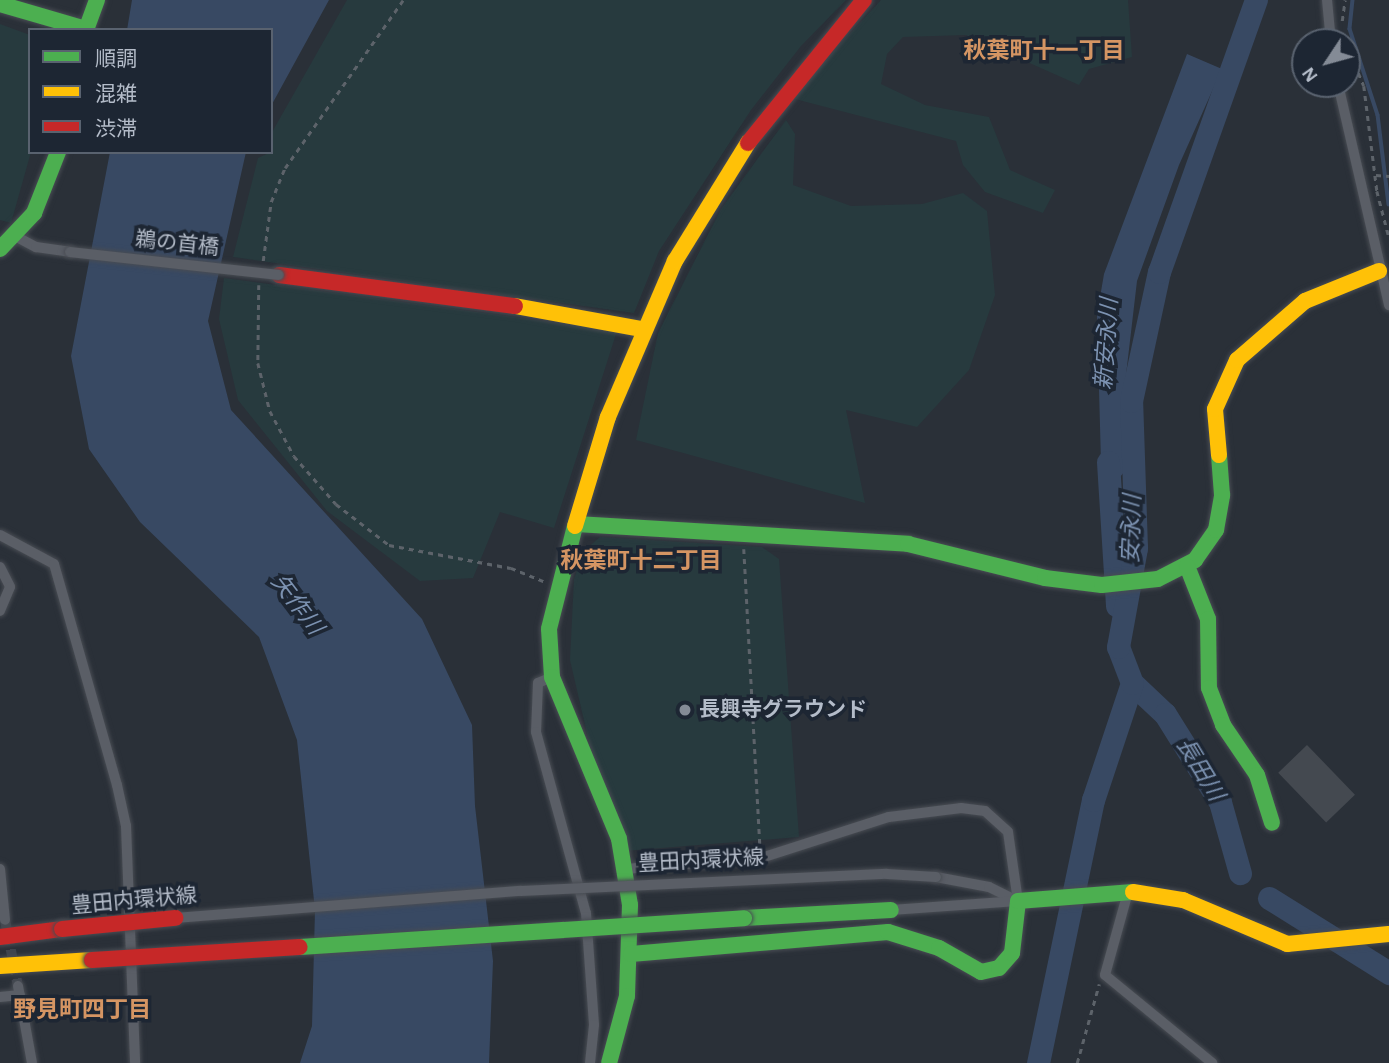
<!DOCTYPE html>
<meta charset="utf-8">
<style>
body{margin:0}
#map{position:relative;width:1389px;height:1063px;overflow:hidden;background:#2a3038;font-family:"Alegreya Sans","Noto Sans JP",sans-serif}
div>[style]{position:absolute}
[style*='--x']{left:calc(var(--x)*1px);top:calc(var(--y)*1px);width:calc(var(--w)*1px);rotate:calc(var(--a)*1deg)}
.green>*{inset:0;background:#273a3e}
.water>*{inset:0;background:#384963}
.stream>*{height:3.5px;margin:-1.75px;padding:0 1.75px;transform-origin:1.75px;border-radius:1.75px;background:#384963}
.river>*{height:23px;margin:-11.5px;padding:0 11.5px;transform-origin:11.5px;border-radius:11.5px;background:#384963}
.building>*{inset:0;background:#444950;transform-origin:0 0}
.street-tunnel>*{height:10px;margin-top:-5px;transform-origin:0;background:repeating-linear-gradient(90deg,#3f454e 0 10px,transparent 0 15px)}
.path>*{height:2.5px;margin-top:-1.25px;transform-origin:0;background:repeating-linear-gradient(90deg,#5d636a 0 5px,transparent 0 10px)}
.roads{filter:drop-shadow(0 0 2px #484c53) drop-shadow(0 0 2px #484c53)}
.street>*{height:10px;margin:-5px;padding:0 5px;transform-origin:5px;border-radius:5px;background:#5a5e66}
.fast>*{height:16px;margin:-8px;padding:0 8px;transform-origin:8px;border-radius:8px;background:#4caf50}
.slow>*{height:16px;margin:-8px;padding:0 8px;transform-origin:8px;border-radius:8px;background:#ffc107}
.jam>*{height:16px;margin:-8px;padding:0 8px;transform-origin:8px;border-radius:8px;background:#c62828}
.bridges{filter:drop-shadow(0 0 2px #484c53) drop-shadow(0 0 2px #484c53)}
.street-bridge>*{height:10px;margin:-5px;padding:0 5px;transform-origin:5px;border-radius:5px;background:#5a5e66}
.fast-bridge>*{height:16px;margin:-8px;padding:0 8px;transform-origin:8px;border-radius:8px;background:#4caf50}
.jam-bridge>*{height:16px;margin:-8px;padding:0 8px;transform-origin:8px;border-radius:8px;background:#c62828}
.dots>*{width:19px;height:19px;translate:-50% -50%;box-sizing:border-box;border:4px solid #1d2633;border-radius:50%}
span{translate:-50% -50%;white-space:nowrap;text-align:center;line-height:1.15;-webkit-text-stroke:7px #1d2633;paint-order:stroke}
.street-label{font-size:21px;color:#b4bcc9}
.poi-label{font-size:21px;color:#b4bcc9;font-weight:700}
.left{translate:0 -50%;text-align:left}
.neighbourhood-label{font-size:23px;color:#d59563;font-weight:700}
.water-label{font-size:23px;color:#7c92b1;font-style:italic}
.legend{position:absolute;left:28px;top:28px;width:245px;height:126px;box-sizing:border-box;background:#1d2633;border:2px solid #59626f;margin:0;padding:9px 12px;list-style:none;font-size:21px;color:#b4bcc9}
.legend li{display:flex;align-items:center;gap:14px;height:35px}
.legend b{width:35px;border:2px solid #59626f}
.north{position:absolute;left:1291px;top:28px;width:70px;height:70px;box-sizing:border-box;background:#1d2633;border:2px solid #59626f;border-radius:50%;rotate:234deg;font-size:19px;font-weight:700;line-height:28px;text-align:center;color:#b4bcc9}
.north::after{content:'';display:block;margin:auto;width:24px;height:32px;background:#848b96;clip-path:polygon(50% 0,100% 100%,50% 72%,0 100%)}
</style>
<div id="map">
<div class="green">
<div style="clip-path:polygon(347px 0,846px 0,801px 46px,751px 110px,659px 251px,634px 313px,233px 257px,258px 158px,271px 152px,271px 134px)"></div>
<div style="clip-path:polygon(881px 0,1128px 0,1132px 57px,1089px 69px,1079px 85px,966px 35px,903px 37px,887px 54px,881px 84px,925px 105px,989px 117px,1010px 170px,1055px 190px,1043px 213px,985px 192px,963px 165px,956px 141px,791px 98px)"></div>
<div style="clip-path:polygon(0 24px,30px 35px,31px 152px,11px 223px,0 220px)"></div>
<div style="clip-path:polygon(786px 120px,795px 134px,793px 185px,851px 206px,922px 204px,963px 193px,987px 211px,995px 295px,969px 370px,917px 427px,846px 410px,865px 503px,636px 440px,658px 333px,721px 209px)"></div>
<div style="clip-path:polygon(224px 278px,617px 331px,554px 528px,500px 512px,473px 578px,420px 581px,327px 511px,238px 400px,219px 319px)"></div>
<div style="clip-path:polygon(600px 537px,762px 547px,779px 559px,799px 837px,624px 851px,593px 759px,570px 660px,574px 579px,584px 551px)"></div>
</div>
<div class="water">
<div style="clip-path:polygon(132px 0,329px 0,271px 106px,271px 30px,127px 30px)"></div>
<div style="clip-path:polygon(1187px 54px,1222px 69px,1179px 165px,1137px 281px,1124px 392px,1124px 472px,1102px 500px,1097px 315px,1104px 274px)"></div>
<div style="clip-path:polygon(110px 152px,246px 152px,208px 321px,231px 410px,422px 619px,472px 725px,475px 806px,493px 961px,489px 1063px,300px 1063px,312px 1026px,315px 910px,297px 740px,259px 637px,140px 522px,89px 449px,71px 356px)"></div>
</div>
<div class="stream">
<div style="--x:1353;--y:0;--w:29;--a:96"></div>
<div style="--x:1350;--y:29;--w:90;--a:72"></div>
<div style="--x:1378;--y:115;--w:90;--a:83"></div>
</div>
<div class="river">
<div style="--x:1108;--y:462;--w:144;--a:86.4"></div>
<div style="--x:1132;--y:683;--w:45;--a:43.2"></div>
<div style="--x:1165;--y:714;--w:104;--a:58"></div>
<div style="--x:1220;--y:802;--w:74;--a:74.3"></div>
<div style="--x:1269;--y:898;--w:142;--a:32"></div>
<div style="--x:1038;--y:1063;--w:269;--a:-78.2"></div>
<div style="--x:1093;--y:800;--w:123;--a:-71.6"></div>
<div style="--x:1132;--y:683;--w:39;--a:-111"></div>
<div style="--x:1118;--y:647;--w:101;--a:-79.7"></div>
<div style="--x:1136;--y:548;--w:147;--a:-91.9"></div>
<div style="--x:1131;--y:401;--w:132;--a:-77.8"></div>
<div style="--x:1159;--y:272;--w:289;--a:-70.4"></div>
</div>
<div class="building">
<div style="left:1307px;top:745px;width:69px;height:40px;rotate:46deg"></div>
</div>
<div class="street-tunnel">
<div style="--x:5;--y:920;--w:67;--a:78.9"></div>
</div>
<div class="path">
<div style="--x:1342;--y:21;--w:21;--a:-82"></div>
<div style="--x:1343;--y:34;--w:9;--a:69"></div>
<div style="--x:1347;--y:45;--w:44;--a:67.5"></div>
<div style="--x:1364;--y:86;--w:106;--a:82.9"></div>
<div style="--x:1377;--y:191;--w:48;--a:75.4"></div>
<div style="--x:1376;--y:175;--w:13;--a:4"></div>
<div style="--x:263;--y:261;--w:60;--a:-82.3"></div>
<div style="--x:271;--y:202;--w:37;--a:-68"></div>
<div style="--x:285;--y:168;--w:205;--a:-54.9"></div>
<div style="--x:259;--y:285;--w:78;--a:90.7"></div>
<div style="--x:258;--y:363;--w:49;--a:76"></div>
<div style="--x:270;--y:411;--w:51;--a:61.9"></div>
<div style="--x:294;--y:456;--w:64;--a:48.8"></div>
<div style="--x:336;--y:504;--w:67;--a:37.7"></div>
<div style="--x:389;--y:545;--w:124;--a:10.7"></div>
<div style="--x:511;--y:568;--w:35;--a:22"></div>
<div style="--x:744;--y:549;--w:297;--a:86.9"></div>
<div style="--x:1077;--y:1063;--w:82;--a:-74.4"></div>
</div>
<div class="roads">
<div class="street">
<div style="--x:1327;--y:0;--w:42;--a:84.6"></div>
<div style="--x:1338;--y:84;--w:227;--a:77"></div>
<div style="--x:15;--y:236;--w:24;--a:28"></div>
<div style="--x:36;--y:247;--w:34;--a:8"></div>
<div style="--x:0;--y:535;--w:61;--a:28.2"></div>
<div style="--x:54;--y:564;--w:230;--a:74.1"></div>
<div style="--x:117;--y:785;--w:42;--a:77.6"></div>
<div style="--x:126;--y:826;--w:237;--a:87.8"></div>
<div style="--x:0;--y:567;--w:22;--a:63"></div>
<div style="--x:10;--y:587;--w:26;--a:113"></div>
<div style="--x:552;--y:677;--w:15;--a:157"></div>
<div style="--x:538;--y:683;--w:49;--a:92.3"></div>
<div style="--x:536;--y:732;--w:188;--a:74.6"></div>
<div style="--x:586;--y:913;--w:112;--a:85.9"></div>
<div style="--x:594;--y:1025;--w:38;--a:96"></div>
<div style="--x:0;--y:869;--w:51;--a:84.4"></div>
<div style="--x:625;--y:869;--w:136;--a:-4.6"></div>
<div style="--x:761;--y:858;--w:134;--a:-17.8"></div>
<div style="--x:889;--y:817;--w:73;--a:-7.1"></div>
<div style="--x:961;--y:808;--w:24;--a:7"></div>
<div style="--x:985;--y:811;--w:31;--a:42"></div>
<div style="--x:1008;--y:832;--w:70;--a:81.8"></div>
<div style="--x:936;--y:877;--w:54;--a:10.7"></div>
<div style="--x:989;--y:887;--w:30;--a:26"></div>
<div style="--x:1128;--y:892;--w:86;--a:105.5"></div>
<div style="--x:1105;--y:975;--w:139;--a:39.4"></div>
<div style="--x:891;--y:910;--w:127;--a:-4.1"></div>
<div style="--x:18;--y:986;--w:78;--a:79.7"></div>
<div style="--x:0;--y:997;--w:20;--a:-6"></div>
</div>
<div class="fast">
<div style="--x:0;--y:4;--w:90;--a:16.2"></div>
<div style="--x:86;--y:30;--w:32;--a:-70"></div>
<div style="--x:0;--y:249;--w:50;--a:-46.6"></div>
<div style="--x:34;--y:213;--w:66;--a:-68.5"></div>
<div style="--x:576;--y:524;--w:333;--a:3.4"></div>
<div style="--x:908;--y:544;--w:141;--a:13.9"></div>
<div style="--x:1045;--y:578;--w:57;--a:7"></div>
<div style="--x:1102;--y:585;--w:56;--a:-6.1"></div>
<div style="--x:1158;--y:579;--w:42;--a:-27.2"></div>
<div style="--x:1195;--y:560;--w:37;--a:-55"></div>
<div style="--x:1216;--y:530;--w:36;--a:-80"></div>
<div style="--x:1222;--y:495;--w:40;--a:-94.3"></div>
<div style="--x:575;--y:526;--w:106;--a:104.2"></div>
<div style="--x:549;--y:629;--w:48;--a:86.4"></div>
<div style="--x:552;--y:677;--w:175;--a:67.5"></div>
<div style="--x:619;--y:839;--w:67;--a:80.5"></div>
<div style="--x:630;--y:905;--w:91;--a:91.9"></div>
<div style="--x:627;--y:996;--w:69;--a:105"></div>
<div style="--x:1187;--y:566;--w:57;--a:68.4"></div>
<div style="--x:1208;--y:619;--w:69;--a:89.2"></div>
<div style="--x:1209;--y:688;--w:40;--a:69"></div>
<div style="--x:1223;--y:725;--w:60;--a:55.8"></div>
<div style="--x:1257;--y:775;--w:50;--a:72.6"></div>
<div style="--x:744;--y:918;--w:147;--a:-3.1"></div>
<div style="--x:631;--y:954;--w:258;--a:-4.9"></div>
<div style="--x:888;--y:932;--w:53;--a:17.4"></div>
<div style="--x:939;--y:948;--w:48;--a:29.7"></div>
<div style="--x:981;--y:972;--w:18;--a:-13"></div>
<div style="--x:999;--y:968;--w:20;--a:-49"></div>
<div style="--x:1012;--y:953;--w:52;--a:-83.4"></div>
<div style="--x:1018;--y:901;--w:115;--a:-4.5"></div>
</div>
<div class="slow">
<div style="--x:515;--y:306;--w:129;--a:10.3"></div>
<div style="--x:1219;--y:455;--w:46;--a:-95"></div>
<div style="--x:1215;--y:409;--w:54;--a:-65.8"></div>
<div style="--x:1237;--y:360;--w:90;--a:-40.9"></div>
<div style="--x:1305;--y:301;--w:80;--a:-22.1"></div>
<div style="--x:575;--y:526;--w:114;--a:-73.2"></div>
<div style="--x:608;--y:417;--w:170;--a:-66.8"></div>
<div style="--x:675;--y:261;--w:139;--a:-58.3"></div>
<div style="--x:1133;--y:892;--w:51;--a:9.1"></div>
<div style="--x:1183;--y:900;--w:113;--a:22.9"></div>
<div style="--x:1287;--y:944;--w:102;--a:-5.6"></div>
<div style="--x:0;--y:966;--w:92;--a:-3.7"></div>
</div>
<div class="jam">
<div style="--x:748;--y:143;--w:184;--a:-51"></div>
<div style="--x:279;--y:275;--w:238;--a:7.5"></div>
<div style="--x:0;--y:937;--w:63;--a:-7.4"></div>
</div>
</div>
<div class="bridges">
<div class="street-bridge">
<div style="--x:70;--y:252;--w:210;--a:6.3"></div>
<div style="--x:175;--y:918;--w:347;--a:-4.5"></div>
<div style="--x:521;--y:891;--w:366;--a:-2.7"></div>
<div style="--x:887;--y:874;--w:49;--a:3.5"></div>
</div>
<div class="fast-bridge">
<div style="--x:300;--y:947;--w:445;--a:-3.7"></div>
</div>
<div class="jam-bridge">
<div style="--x:62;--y:929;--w:114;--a:-5.6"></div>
<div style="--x:92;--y:960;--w:208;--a:-3.6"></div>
</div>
</div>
<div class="dots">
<div style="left:685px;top:710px;background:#848b96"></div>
</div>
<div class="street-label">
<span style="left:177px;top:244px;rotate:6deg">鵜の首橋</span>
<span style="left:701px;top:861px;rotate:-3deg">豊田内環状線</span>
<span style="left:134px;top:901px;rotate:-5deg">豊田内環状線</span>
</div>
<div class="poi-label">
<span class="left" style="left:699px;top:710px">長興寺グラウンド</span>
</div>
<div class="neighbourhood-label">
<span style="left:1044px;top:52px">秋葉町十一丁目</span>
<span style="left:641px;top:562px">秋葉町十二丁目</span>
<span style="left:82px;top:1011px">野見町四丁目</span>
</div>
<div class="water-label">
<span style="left:1108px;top:344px;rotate:-86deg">新安永川</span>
<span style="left:1133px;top:529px;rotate:-88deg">安永川</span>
<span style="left:296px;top:605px;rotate:53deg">矢作川</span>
<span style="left:1199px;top:770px;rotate:59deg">長田川</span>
</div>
<ul class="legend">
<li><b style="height:9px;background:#4caf50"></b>順調</li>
<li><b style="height:9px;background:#ffc107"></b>混雑</li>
<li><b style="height:9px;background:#c62828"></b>渋滞</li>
</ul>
<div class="north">N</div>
</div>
